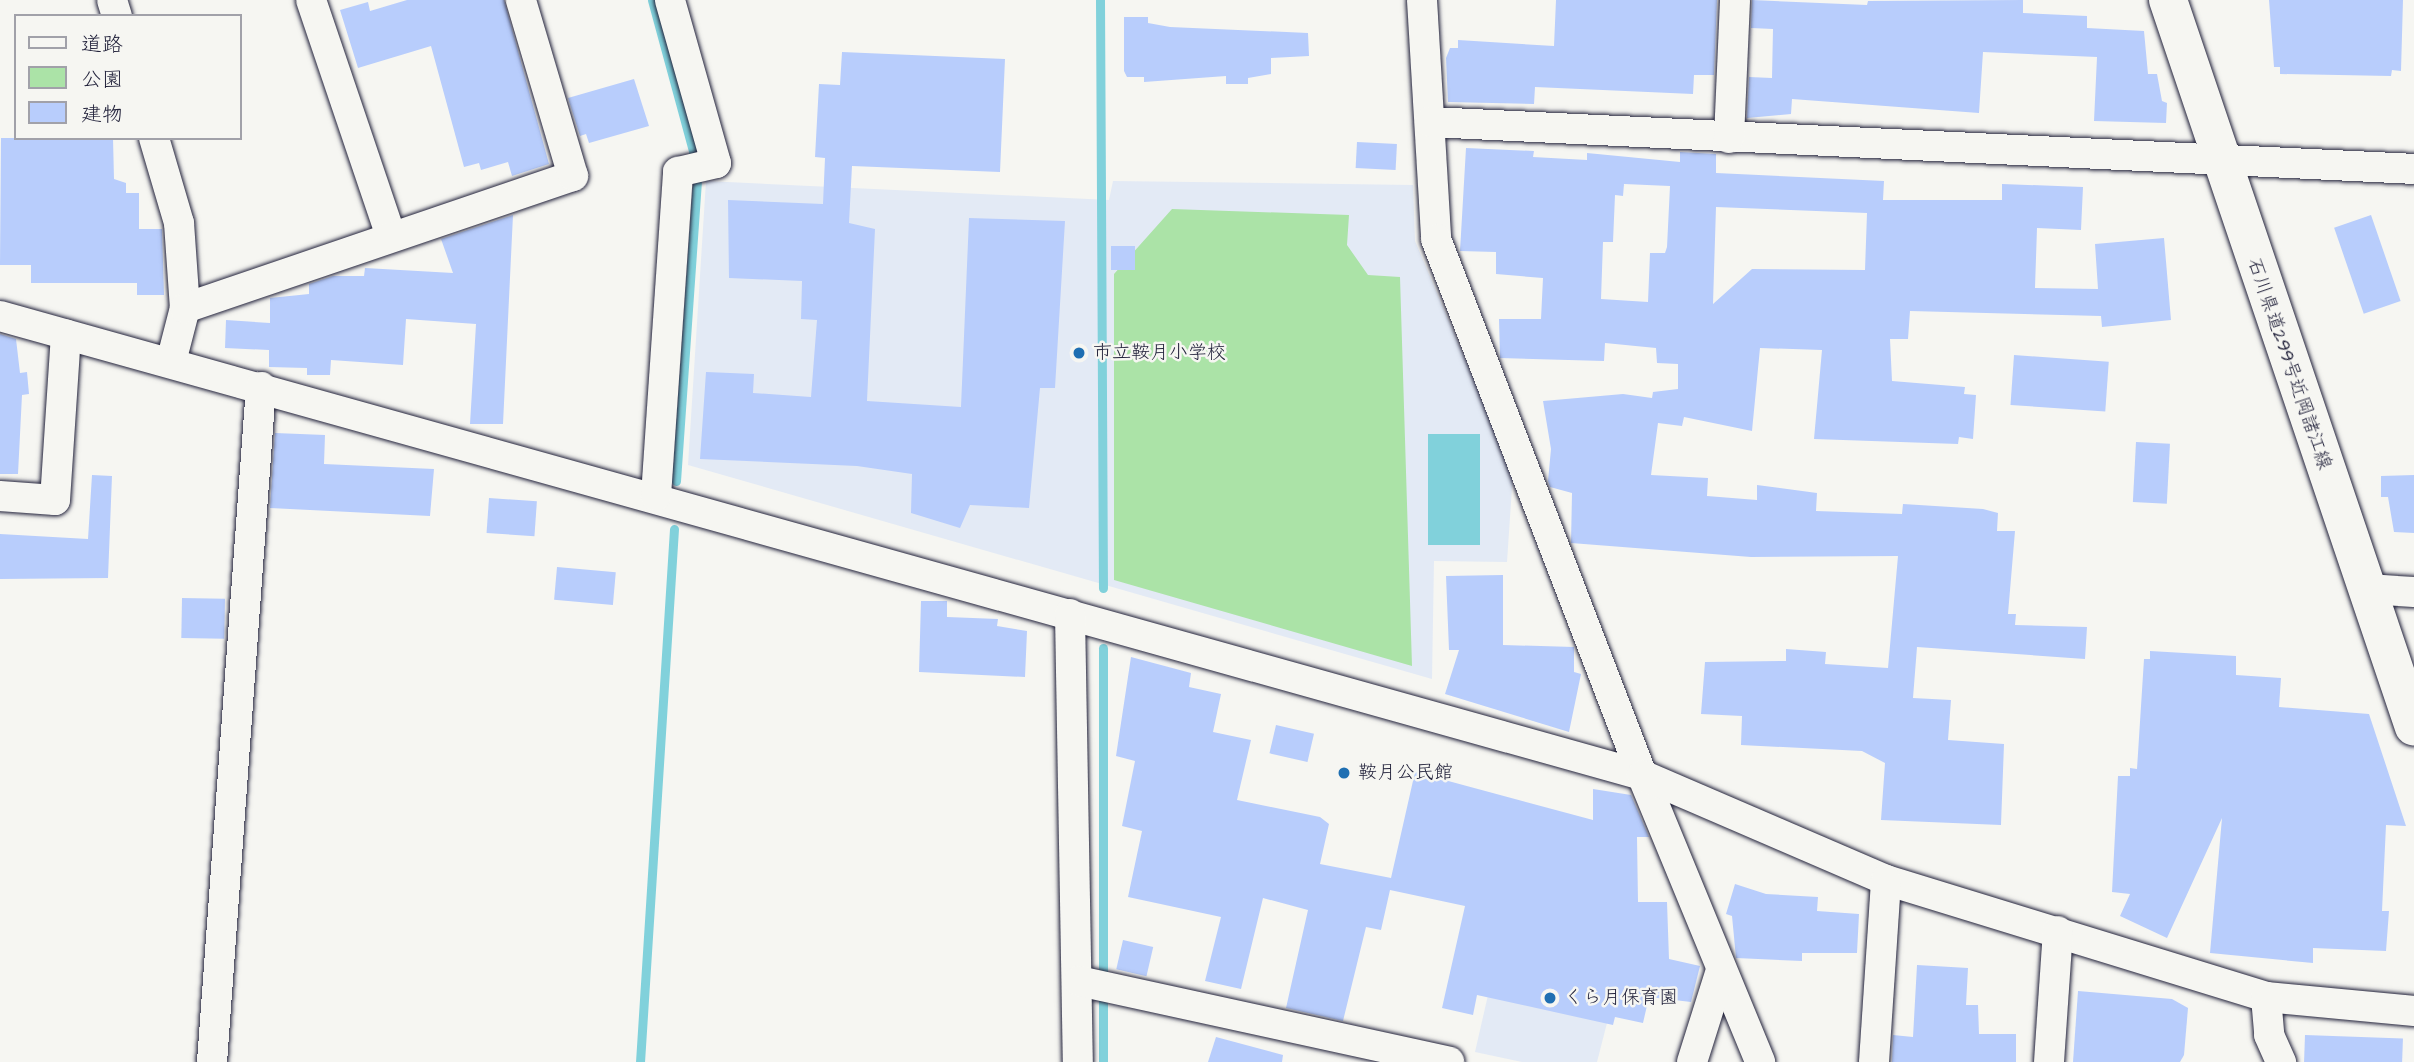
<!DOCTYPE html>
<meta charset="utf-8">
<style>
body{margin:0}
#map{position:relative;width:2414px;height:1062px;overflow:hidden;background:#f6f6f2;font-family:"Architects Daughter","Klee One",sans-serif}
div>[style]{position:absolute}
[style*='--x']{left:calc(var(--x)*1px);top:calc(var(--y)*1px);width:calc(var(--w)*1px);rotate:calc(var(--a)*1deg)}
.built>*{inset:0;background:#e3eaf5}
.green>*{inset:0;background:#abe3a7}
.water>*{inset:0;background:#81d1db;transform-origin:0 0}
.stream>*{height:9px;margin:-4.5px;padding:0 4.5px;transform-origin:4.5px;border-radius:4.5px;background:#81d1db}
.building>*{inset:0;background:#b8cdfc;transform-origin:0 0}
.roads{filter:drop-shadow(0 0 2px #22223b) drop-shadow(0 0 2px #22223b)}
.street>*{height:30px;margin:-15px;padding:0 15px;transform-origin:15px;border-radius:15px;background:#f6f6f2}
.secondary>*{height:38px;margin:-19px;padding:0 19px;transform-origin:19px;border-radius:19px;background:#f6f6f2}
.dots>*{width:19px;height:19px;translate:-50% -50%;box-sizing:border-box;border:4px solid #f6f6f2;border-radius:50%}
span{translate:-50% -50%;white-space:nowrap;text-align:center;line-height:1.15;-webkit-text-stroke:5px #f6f6f2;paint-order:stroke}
.poi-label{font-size:19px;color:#22223b}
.left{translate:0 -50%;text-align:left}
.street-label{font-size:19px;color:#22223b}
.legend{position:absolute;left:14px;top:14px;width:228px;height:126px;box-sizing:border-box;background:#f6f6f2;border:2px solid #a1a1a9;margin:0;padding:9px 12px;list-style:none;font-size:21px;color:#22223b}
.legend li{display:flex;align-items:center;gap:14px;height:35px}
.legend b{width:35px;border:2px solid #a1a1a9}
</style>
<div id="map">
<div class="built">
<div style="clip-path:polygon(706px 181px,1109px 200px,1113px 181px,1413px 185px,1415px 241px,1513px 473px,1507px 562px,1434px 561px,1432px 679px,688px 465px)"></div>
<div style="clip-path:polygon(1506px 916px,1627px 945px,1597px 1062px,1522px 1062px,1475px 1052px)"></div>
</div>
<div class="green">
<div style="clip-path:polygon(1172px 209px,1349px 215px,1347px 245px,1368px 275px,1400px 277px,1412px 666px,1114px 580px,1114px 274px)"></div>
</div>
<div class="water">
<div style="left:1428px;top:434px;width:52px;height:111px"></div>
</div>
<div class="stream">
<div style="--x:652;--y:0;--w:164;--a:74.8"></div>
<div style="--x:1100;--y:0;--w:588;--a:89.71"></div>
<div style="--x:676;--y:481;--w:299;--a:-86"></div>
<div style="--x:640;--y:1062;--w:534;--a:-86.35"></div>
<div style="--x:1103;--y:1062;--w:414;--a:-90"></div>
</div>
<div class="building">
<div style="clip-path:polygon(407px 0,504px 0,549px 164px,512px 176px,508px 162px,481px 170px,479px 163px,464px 167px,431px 46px,358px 68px,340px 10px,368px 2px,370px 11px)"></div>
<div style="clip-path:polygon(1556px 0,1717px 0,1714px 75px,1694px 75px,1693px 94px,1535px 87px,1534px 104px,1448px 102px,1446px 58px,1450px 48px,1458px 48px,1458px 40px,1554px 46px)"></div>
<div style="clip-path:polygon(1752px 0,1867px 5px,1868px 1px,2023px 0,2023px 13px,2087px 16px,2087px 28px,2144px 31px,2148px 74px,2157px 74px,2162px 101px,2167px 103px,2166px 123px,2094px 121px,2097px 57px,1983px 52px,1979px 113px,1792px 99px,1791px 114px,1747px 118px,1749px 77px,1772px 78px,1773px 29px,1751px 28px)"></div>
<div style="clip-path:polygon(2269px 0,2403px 0,2401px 71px,2392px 70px,2391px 76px,2280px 74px,2280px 67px,2274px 67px)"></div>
<div style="clip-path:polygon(1124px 17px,1148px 17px,1148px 23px,1170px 27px,1308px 33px,1309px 56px,1271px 58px,1271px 74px,1248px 78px,1248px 84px,1226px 84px,1226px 76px,1144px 82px,1144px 77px,1127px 77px,1124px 71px)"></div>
<div style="clip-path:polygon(842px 52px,1005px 59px,1000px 172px,852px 166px,849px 223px,875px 229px,867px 401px,961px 407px,969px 218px,1065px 221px,1055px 388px,1040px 388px,1029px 508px,970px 505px,960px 528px,911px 513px,912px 474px,857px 466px,700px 459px,706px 372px,754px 374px,753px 393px,811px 397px,817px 320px,801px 319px,802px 281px,729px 278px,728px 200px,823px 204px,825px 158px,815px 157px,819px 84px,840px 85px)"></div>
<div style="clip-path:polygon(634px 79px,649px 126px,589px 143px,586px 134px,580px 136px,568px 98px)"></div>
<div style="clip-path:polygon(1px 138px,113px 138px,114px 179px,126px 183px,126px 193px,139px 193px,139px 229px,162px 229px,164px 295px,137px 295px,137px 283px,31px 283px,31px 265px,0 265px)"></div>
<div style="left:1357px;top:142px;width:40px;height:26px;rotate:3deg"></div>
<div style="clip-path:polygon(evenodd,1466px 148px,1534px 151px,1533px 157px,1587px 160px,1587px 153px,1680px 162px,1680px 152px,1716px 154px,1716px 173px,1884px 181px,1883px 200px,2002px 200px,2002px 184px,2083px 187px,2081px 230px,2037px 228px,2035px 288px,2098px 289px,2095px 244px,2164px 238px,2171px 320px,2102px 327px,2101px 316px,1910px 311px,1908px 339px,1890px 339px,1892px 381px,1965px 387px,1964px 394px,1976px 395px,1973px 439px,1959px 437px,1958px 444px,1814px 439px,1822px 350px,1760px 348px,1752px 431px,1684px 417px,1682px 426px,1658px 423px,1651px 475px,1708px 478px,1707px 496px,1757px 500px,1757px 485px,1817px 493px,1816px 511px,1902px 514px,1903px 504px,1983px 509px,1998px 513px,1997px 531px,2015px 531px,2008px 614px,2016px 614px,2015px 625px,2087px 627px,2085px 659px,1917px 647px,1913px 698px,1951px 700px,1948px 740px,2004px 744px,2001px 825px,1881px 820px,1885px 763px,1862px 751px,1741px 745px,1742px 716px,1701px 714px,1705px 662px,1786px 661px,1786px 649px,1826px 652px,1825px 664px,1888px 668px,1898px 556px,1751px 557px,1571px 543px,1572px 493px,1550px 487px,1548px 481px,1551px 449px,1543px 401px,1623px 394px,1652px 398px,1653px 392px,1678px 389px,1678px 364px,1657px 363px,1656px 348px,1605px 343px,1604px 361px,1500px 358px,1499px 319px,1541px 319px,1543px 278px,1496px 274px,1496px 252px,1460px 251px,1466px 148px,1624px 184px,1670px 186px,1667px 247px,1665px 253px,1650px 253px,1648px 302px,1601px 299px,1603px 242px,1613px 242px,1615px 195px,1623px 196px,1624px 184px,1466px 148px,1716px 207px,1867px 213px,1865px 270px,1752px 269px,1713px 304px,1716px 207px)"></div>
<div style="clip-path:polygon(513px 215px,503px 424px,470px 424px,476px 324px,406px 319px,403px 365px,331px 360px,330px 375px,307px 375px,307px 368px,269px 367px,269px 350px,225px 348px,226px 320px,270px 323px,270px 298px,309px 294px,309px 284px,333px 276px,364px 276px,365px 268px,453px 273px,441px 239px)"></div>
<div style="left:2371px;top:215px;width:91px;height:39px;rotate:71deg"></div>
<div style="left:1111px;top:246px;width:24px;height:24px"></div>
<div style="clip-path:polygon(0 334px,16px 339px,20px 373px,27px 372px,29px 394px,22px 395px,18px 474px,0 474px)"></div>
<div style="left:2014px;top:355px;width:95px;height:50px;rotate:4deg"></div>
<div style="clip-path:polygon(275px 433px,325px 435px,324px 464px,434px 469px,430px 516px,270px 508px)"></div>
<div style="left:2136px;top:442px;width:34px;height:60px;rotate:3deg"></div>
<div style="clip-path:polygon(92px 475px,112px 476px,108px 578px,0 579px,0 534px,88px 539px)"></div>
<div style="clip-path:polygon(2414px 475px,2414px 533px,2394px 532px,2388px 497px,2381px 497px,2381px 476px)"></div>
<div style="left:489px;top:498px;width:48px;height:35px;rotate:4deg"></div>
<div style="left:557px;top:567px;width:59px;height:33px;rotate:5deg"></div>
<div style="clip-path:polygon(1503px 575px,1503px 645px,1574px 647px,1574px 672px,1581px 674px,1569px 732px,1445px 694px,1459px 650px,1449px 650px,1446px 576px)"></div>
<div style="left:182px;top:598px;width:43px;height:40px;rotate:1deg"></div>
<div style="clip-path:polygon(921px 601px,947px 601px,947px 617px,998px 619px,997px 626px,1027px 631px,1025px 677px,919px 672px)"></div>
<div style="clip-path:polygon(2150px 651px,2236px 656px,2236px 675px,2281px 678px,2279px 707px,2369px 714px,2406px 826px,2386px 825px,2382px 911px,2389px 911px,2386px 951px,2313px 948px,2313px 963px,2210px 953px,2222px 818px,2167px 938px,2120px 916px,2130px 894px,2112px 892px,2118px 776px,2130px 776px,2130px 768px,2137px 769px,2144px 659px,2150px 659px)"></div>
<div style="clip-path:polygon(1131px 657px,1191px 673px,1189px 687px,1221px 694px,1213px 732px,1251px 740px,1237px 800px,1320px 817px,1329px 824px,1320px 864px,1391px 878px,1415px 772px,1593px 820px,1593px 789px,1631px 795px,1649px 837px,1637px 837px,1638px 902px,1667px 902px,1669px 959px,1700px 966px,1691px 1002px,1649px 997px,1643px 1023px,1615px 1017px,1613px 1025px,1477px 995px,1473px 1015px,1442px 1008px,1465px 906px,1390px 890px,1381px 930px,1366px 927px,1343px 1021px,1286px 1008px,1308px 910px,1263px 898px,1241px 989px,1205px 981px,1221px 917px,1128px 897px,1142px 831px,1122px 826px,1135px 761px,1116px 756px)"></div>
<div style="left:1276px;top:725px;width:39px;height:29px;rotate:13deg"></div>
<div style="clip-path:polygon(1735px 884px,1766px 894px,1818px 897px,1817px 911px,1859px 914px,1857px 953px,1802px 953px,1802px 961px,1736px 958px,1732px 916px,1726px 914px)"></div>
<div style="left:1123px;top:940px;width:31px;height:30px;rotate:13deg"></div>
<div style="clip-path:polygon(1917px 965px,1968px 968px,1966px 1005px,1978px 1005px,1979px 1034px,2016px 1034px,2016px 1062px,1892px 1062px,1893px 1035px,1913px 1037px)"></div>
<div style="clip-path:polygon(2078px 991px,2172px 999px,2188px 1008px,2184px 1055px,2180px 1062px,2073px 1062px)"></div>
<div style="left:2305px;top:1035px;width:98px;height:27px;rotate:2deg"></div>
<div style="clip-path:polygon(1216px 1037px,1283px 1055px,1282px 1062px,1208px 1062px)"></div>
</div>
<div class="roads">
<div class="street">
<div style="--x:112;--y:0;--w:17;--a:73"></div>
<div style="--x:311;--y:0;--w:250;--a:71.3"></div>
<div style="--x:1422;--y:0;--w:239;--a:86.6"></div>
<div style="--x:1436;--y:239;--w:574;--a:68.98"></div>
<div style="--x:1642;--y:775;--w:310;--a:67.6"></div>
<div style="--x:1430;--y:122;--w:985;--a:2.73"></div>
<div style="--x:154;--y:138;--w:89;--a:73.6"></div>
<div style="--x:179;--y:223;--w:85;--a:86"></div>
<div style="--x:1729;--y:138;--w:138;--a:-87.5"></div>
<div style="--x:0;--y:316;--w:1705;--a:15.62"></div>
<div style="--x:1642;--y:775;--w:266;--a:23.3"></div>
<div style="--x:1886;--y:880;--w:398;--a:17.1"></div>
<div style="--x:2266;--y:997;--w:149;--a:5.4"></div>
<div style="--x:171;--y:362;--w:56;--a:-75.5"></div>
<div style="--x:185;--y:308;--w:410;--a:-18.8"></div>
<div style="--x:573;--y:176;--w:184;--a:-106.5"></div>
<div style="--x:0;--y:496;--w:55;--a:4.2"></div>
<div style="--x:55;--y:500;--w:166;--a:-86.2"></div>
<div style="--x:656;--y:496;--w:325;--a:-86.1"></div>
<div style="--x:678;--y:172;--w:39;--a:-13"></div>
<div style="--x:716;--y:163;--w:169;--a:-105.8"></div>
<div style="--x:2367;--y:589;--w:47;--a:3.7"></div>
<div style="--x:1070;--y:614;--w:448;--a:89"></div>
<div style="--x:1079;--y:981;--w:379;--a:12.3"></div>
<div style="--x:2266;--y:997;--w:38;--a:85"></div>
<div style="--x:2269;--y:1035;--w:30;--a:66"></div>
<div style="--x:212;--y:1062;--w:677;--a:-85.85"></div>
<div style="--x:1692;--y:1062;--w:96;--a:-72.5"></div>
<div style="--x:1874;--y:1062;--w:182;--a:-86.2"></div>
<div style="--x:2049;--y:1062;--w:131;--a:-86.1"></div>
</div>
<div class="secondary">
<div style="--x:2168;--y:0;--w:767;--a:71.31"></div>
</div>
</div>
<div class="dots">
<div style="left:1079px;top:353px;background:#1f6fb2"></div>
<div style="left:1344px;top:773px;background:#1f6fb2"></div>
<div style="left:1550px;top:998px;background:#1f6fb2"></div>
</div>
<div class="poi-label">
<span class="left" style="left:1093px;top:353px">市立鞍月小学校</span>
<span class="left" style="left:1358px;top:773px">鞍月公民館</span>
<span class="left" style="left:1564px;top:998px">くら月保育園</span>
</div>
<div class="street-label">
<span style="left:2289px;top:364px;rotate:71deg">石川県道299号近岡諸江線</span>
</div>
<ul class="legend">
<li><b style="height:9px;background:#f6f6f2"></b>道路</li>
<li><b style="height:19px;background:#abe3a7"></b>公園</li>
<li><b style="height:19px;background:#b8cdfc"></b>建物</li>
</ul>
</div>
